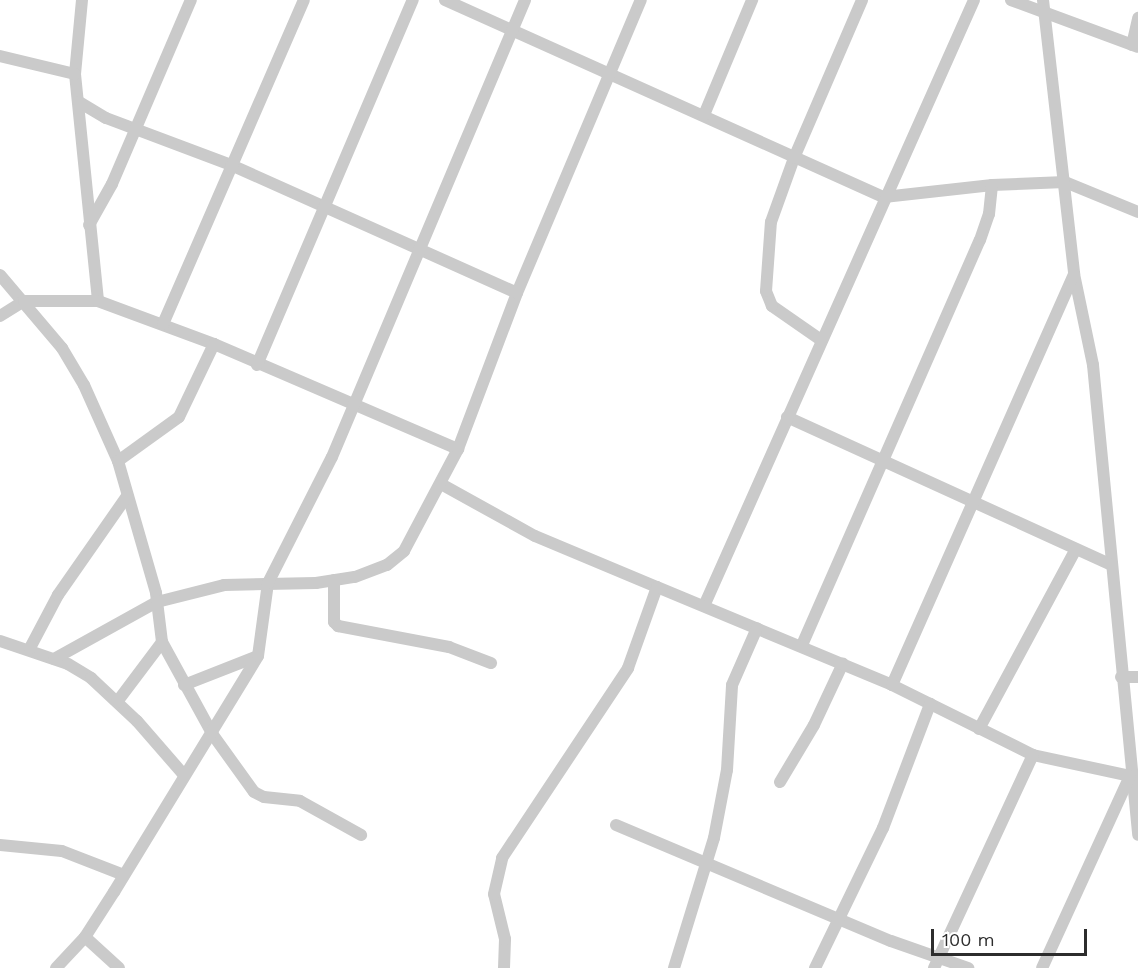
<!DOCTYPE html>
<style>
body{margin:0}
#map{position:relative;width:1138px;height:968px;overflow:hidden;background:#fff;font-family:"Work Sans",sans-serif}
div>[style]{position:absolute}
[style*='--x']{left:calc(var(--x)*1px);top:calc(var(--y)*1px);width:calc(var(--w)*1px);rotate:calc(var(--a)*1deg)}
.street>*{height:12px;margin:-6px;padding:0 6px;transform-origin:6px;border-radius:6px;background:#cacaca}
span{translate:-50% -50%;white-space:nowrap;text-align:center;line-height:1.15;-webkit-text-stroke:6px #fff;paint-order:stroke}
.scale{position:absolute;left:931px;top:929px;width:156px;height:27px;box-sizing:border-box;border:3px solid #2d2d2d;border-top:0;padding-left:8px;font-size:18px;line-height:21px;white-space:nowrap;color:#2d2d2d;-webkit-text-stroke:4px #fff;paint-order:stroke}
</style>
<div id="map">
<div class="street">
<div style="--x:82;--y:0;--w:74;--a:95.4"></div>
<div style="--x:75;--y:74;--w:228;--a:84.2"></div>
<div style="--x:445;--y:0;--w:481;--a:24.2"></div>
<div style="--x:884;--y:197;--w:109;--a:-6.3"></div>
<div style="--x:992;--y:185;--w:73;--a:-2.4"></div>
<div style="--x:1065;--y:182;--w:79;--a:22.3"></div>
<div style="--x:1011;--y:0;--w:135;--a:20.3"></div>
<div style="--x:1043;--y:0;--w:276;--a:83.5"></div>
<div style="--x:1074;--y:274;--w:93;--a:78.2"></div>
<div style="--x:1093;--y:365;--w:472;--a:84.5"></div>
<div style="--x:1132;--y:45;--w:28;--a:-77"></div>
<div style="--x:0;--y:56;--w:77;--a:13.5"></div>
<div style="--x:79;--y:102;--w:31;--a:31"></div>
<div style="--x:106;--y:118;--w:134;--a:20.6"></div>
<div style="--x:231;--y:165;--w:313;--a:24.1"></div>
<div style="--x:704;--y:115;--w:125;--a:-67.3"></div>
<div style="--x:89;--y:225;--w:47;--a:-60.7"></div>
<div style="--x:112;--y:184;--w:200;--a:-66.8"></div>
<div style="--x:0;--y:275;--w:96;--a:49.7"></div>
<div style="--x:62;--y:348;--w:43;--a:59.3"></div>
<div style="--x:84;--y:385;--w:83;--a:65.9"></div>
<div style="--x:118;--y:461;--w:137;--a:73.9"></div>
<div style="--x:156;--y:593;--w:49;--a:83"></div>
<div style="--x:162;--y:642;--w:106;--a:61.3"></div>
<div style="--x:213;--y:735;--w:70;--a:54.3"></div>
<div style="--x:254;--y:792;--w:11;--a:27"></div>
<div style="--x:264;--y:797;--w:36;--a:6"></div>
<div style="--x:300;--y:801;--w:70;--a:29.1"></div>
<div style="--x:0;--y:316;--w:28;--a:-32"></div>
<div style="--x:24;--y:301;--w:74;--a:0"></div>
<div style="--x:98;--y:301;--w:124;--a:20.3"></div>
<div style="--x:214;--y:344;--w:266;--a:23.3"></div>
<div style="--x:163;--y:324;--w:353;--a:-66.5"></div>
<div style="--x:821;--y:340;--w:60;--a:-145.2"></div>
<div style="--x:772;--y:306;--w:16;--a:-112"></div>
<div style="--x:766;--y:291;--w:69;--a:-85.9"></div>
<div style="--x:771;--y:222;--w:68;--a:-70.2"></div>
<div style="--x:794;--y:158;--w:172;--a:-66.7"></div>
<div style="--x:257;--y:365;--w:397;--a:-66.9"></div>
<div style="--x:787;--y:417;--w:355;--a:24.5"></div>
<div style="--x:118;--y:461;--w:75;--a:-35.8"></div>
<div style="--x:179;--y:417;--w:81;--a:-64.4"></div>
<div style="--x:441;--y:484;--w:107;--a:29"></div>
<div style="--x:535;--y:536;--w:132;--a:22.7"></div>
<div style="--x:334;--y:580;--w:42;--a:90"></div>
<div style="--x:334;--y:622;--w:6;--a:45"></div>
<div style="--x:338;--y:626;--w:113;--a:10.7"></div>
<div style="--x:449;--y:647;--w:45;--a:20.9"></div>
<div style="--x:704;--y:606;--w:663;--a:-65.98"></div>
<div style="--x:0;--y:641;--w:72;--a:18.7"></div>
<div style="--x:68;--y:664;--w:27;--a:31"></div>
<div style="--x:91;--y:678;--w:63;--a:43.1"></div>
<div style="--x:137;--y:721;--w:70;--a:49"></div>
<div style="--x:802;--y:645;--w:442;--a:-66.3"></div>
<div style="--x:980;--y:240;--w:28;--a:-71"></div>
<div style="--x:989;--y:214;--w:29;--a:-84"></div>
<div style="--x:30;--y:648;--w:60;--a:-62.2"></div>
<div style="--x:58;--y:595;--w:121;--a:-55.1"></div>
<div style="--x:54;--y:659;--w:118;--a:-29"></div>
<div style="--x:157;--y:602;--w:69;--a:-14.2"></div>
<div style="--x:224;--y:585;--w:92;--a:-1.2"></div>
<div style="--x:316;--y:583;--w:39;--a:-9"></div>
<div style="--x:355;--y:577;--w:34;--a:-21"></div>
<div style="--x:387;--y:565;--w:22;--a:-39"></div>
<div style="--x:404;--y:551;--w:115;--a:-62.1"></div>
<div style="--x:458;--y:449;--w:167;--a:-69.3"></div>
<div style="--x:517;--y:293;--w:318;--a:-67.1"></div>
<div style="--x:1121;--y:677;--w:17;--a:0"></div>
<div style="--x:184;--y:685;--w:79;--a:-21.4"></div>
<div style="--x:892;--y:685;--w:449;--a:-66.1"></div>
<div style="--x:117;--y:702;--w:75;--a:-53.1"></div>
<div style="--x:979;--y:729;--w:204;--a:-61.7"></div>
<div style="--x:780;--y:782;--w:66;--a:-59.2"></div>
<div style="--x:814;--y:725;--w:68;--a:-64.9"></div>
<div style="--x:616;--y:825;--w:298;--a:22.9"></div>
<div style="--x:891;--y:941;--w:82;--a:19.3"></div>
<div style="--x:0;--y:845;--w:62;--a:5.5"></div>
<div style="--x:62;--y:851;--w:66;--a:21.2"></div>
<div style="--x:85;--y:937;--w:46;--a:42.4"></div>
<div style="--x:56;--y:968;--w:42;--a:-46.9"></div>
<div style="--x:85;--y:937;--w:54;--a:-57.2"></div>
<div style="--x:114;--y:892;--w:276;--a:-58.6"></div>
<div style="--x:258;--y:656;--w:74;--a:-82.2"></div>
<div style="--x:268;--y:583;--w:141;--a:-63.1"></div>
<div style="--x:332;--y:457;--w:496;--a:-67.1"></div>
<div style="--x:504;--y:968;--w:29;--a:-88"></div>
<div style="--x:505;--y:939;--w:46;--a:-103.7"></div>
<div style="--x:494;--y:894;--w:37;--a:-77"></div>
<div style="--x:502;--y:858;--w:228;--a:-56.4"></div>
<div style="--x:628;--y:668;--w:86;--a:-70.3"></div>
<div style="--x:657;--y:587;--w:255;--a:22.6"></div>
<div style="--x:892;--y:685;--w:157;--a:26.4"></div>
<div style="--x:1033;--y:755;--w:99;--a:12.2"></div>
<div style="--x:1130;--y:776;--w:211;--a:114.6"></div>
<div style="--x:674;--y:968;--w:136;--a:-72.9"></div>
<div style="--x:714;--y:838;--w:69;--a:-79.2"></div>
<div style="--x:727;--y:770;--w:85;--a:-86.6"></div>
<div style="--x:732;--y:685;--w:62;--a:-66.3"></div>
<div style="--x:815;--y:968;--w:156;--a:-64.1"></div>
<div style="--x:883;--y:828;--w:133;--a:-69.2"></div>
<div style="--x:934;--y:968;--w:235;--a:-65.1"></div>
</div>
<div class="scale">100 m</div>
</div>
